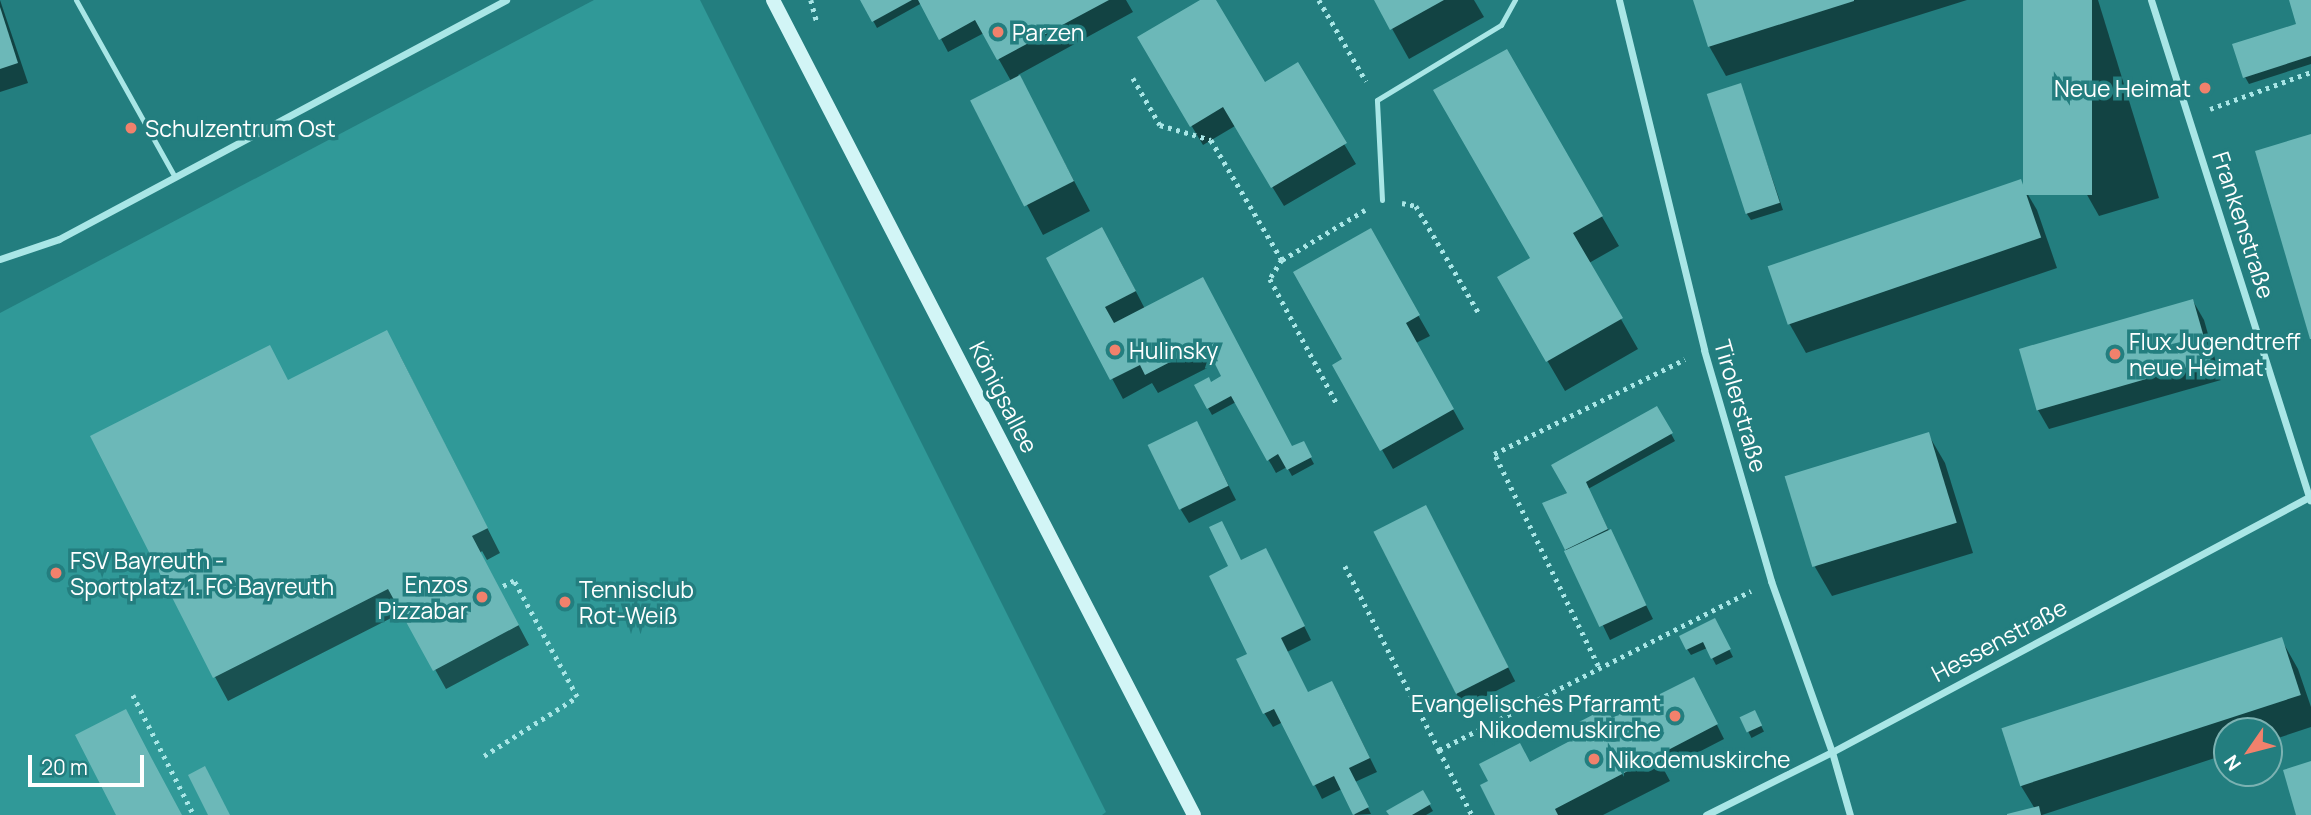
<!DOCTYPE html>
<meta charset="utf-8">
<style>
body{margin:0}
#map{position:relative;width:2311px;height:815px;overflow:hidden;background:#237e7f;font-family:Manrope,sans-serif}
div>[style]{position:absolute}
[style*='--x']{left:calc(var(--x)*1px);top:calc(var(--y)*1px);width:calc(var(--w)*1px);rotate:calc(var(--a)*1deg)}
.green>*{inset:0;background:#309998}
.shadow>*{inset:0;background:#0007;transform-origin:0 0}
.building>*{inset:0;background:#6cb8b8;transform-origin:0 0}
.path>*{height:4.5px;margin-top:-2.25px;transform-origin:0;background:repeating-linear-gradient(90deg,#a9e6e6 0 3.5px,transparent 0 8.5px)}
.service>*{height:5px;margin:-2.5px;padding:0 2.5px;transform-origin:2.5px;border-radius:2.5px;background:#a9e6e6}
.minor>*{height:7px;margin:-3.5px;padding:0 3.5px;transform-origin:3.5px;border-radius:3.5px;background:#a9e6e6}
.secondary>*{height:14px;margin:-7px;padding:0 7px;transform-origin:7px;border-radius:7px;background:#d2f5f6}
.dots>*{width:19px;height:19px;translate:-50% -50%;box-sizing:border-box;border:4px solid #237e7f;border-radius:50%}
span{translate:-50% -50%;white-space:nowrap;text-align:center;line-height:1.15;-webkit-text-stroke:7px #237e7f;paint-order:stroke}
.poi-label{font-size:23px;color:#fff}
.left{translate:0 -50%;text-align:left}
.right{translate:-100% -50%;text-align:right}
.street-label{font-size:23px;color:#fff}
.north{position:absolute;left:2213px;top:717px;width:70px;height:70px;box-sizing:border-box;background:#237e7f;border:2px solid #7bb2b2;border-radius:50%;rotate:235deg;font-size:19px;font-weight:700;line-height:28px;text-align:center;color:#fff}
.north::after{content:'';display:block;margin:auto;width:24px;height:32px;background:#f1816c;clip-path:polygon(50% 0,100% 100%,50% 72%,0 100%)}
.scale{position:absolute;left:28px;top:755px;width:116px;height:32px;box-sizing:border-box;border:4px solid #fff;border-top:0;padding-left:9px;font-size:21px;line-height:24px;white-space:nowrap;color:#fff;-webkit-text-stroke:5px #237e7f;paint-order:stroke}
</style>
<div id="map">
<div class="green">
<div style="clip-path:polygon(594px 0,700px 0,1106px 812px,1102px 815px,0 815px,0 313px)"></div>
</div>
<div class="shadow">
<div style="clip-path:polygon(0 0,28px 83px,0 92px)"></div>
<div style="clip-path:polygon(862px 0,1126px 0,1133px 12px,1018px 75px,1090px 211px,1043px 235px,972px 102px,1011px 81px,984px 33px,948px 52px,922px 3px,877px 28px)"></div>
<div style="clip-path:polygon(1204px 0,1214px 0,1264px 84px,1297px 65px,1356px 164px,1284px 206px,1235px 126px,1203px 145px,1139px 38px)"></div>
<div style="clip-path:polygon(1376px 0,1474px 0,1484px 17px,1409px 59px)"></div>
<div style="clip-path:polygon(1695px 0,1967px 0,1726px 76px,1709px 46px)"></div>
<div style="clip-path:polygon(2024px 0,2098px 0,2159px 198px,2099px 216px,2082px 186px)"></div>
<div style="clip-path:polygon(2290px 0,2311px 0,2311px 64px,2249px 84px,2245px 77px,2299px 25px)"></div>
<div style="clip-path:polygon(1506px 51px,1619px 246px,1589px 263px,1638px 349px,1565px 391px,1499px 278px,1532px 259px)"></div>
<div style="clip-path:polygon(1740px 85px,1783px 210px,1751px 220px,1747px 214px)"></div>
<div style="clip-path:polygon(2020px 181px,2037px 210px,2057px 268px,1806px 353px,1789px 323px)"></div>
<div style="clip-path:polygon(1370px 231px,1430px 336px,1416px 343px,1464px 429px,1393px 469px,1334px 366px,1344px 360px)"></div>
<div style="clip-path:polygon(1048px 259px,1119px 259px,1145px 309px,1202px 280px,1292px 449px,1303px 443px,1314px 464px,1292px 476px,1287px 467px,1276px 473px,1236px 402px,1212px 415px,1196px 386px,1211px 384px,1224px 377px,1217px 363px,1158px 393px,1152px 383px,1123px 399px)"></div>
<div style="clip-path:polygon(2193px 301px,2204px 320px,2221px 380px,2049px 429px,2038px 410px,2021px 350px)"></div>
<div style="clip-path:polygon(400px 356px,500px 553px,487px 560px,482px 551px,480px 553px,529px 645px,446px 689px,403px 612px,228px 701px,215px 677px,288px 382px)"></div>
<div style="clip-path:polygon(1657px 408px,1675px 441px,1588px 489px,1653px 619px,1610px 640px,1544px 504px,1569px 492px)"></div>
<div style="clip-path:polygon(1928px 434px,1945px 463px,1973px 553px,1832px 596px,1815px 567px)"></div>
<div style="clip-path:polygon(1204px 437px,1236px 500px,1189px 523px,1181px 510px)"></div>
<div style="left:1433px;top:520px;width:181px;height:58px;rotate:63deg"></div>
<div style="clip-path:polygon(1241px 562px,1273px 563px,1311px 640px,1287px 652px,1308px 694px,1339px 696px,1377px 772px,1355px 782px,1371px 814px,1355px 815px,1342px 789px,1322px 799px,1283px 722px,1273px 727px,1265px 714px,1239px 660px,1250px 655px)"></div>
<div style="clip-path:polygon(1718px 627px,1733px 657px,1716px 665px,1707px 648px,1691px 655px,1687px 649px)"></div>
<div style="clip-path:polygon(2281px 639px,2298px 669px,2311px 707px,2311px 727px,2269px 741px,2269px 731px,2227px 731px,2227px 754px,2042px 815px,2010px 815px,2035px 809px,2021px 786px)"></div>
<div style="clip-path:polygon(1701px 693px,1724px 739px,1664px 770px,1670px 781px,1603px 815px,1497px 815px,1530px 763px,1612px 720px)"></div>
<div style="left:1754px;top:712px;width:22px;height:14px;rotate:63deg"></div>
<div style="clip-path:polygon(1422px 792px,1433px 811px,1426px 815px,1391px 815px)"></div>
</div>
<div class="building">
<div style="clip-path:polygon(860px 0,912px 0,872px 22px)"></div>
<div style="clip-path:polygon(918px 0,1109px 0,997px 60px,975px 20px,939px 40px)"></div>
<div style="clip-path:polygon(1200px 0,1216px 0,1265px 82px,1298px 62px,1347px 143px,1271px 188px,1223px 107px,1190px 127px,1137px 37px)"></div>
<div style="clip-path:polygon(1374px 0,1444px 0,1390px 30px)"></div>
<div style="clip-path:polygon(1693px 0,1854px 0,1854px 1px,1708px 47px)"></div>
<div style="left:2023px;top:0;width:69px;height:195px"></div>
<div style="clip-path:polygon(2289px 0,2311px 0,2311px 56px,2243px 78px,2232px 44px,2296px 24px)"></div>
<div style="clip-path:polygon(0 7px,18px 63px,0 69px)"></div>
<div style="clip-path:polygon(1507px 49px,1603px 216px,1573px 233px,1623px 318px,1546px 362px,1497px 277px,1530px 258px,1433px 90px)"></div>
<div style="left:1020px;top:75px;width:119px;height:56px;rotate:63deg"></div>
<div style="left:1741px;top:83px;width:126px;height:36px;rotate:72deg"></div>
<div style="clip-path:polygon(2311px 134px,2311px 339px,2310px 339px,2255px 151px)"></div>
<div style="left:2021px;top:179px;width:62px;height:268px;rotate:71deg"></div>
<div style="clip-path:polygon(1102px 227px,1136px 291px,1105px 307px,1114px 323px,1203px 277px,1292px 446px,1304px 441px,1312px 457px,1287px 470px,1278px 454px,1267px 461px,1231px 396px,1207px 409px,1194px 385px,1209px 377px,1211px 382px,1221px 376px,1205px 344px,1145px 375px,1140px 365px,1110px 380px,1046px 258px)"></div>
<div style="clip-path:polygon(1371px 228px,1420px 315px,1406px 323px,1454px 409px,1380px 451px,1332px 365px,1342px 359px,1293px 272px)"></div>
<div style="left:2193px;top:299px;width:64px;height:181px;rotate:74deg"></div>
<div style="clip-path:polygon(387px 330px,488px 528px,472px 536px,519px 625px,433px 671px,388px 589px,213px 678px,90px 436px,270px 345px,288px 380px)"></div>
<div style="clip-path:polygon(1657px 406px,1673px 433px,1586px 482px,1608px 529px,1565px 550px,1542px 503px,1567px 493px,1551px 465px)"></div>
<div style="left:1197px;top:421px;width:72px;height:55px;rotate:64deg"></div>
<div style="left:1929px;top:432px;width:95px;height:151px;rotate:73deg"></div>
<div style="left:1426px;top:505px;width:182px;height:59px;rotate:63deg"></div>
<div style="clip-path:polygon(1222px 521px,1241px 560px,1266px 548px,1305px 626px,1281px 638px,1308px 692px,1332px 681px,1370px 758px,1349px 768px,1369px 807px,1353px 815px,1334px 776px,1313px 786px,1274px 709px,1263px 714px,1236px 659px,1247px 654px,1209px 576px,1228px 566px,1209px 527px)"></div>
<div style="left:1611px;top:529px;width:84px;height:52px;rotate:65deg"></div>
<div style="clip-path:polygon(1715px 618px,1731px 649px,1711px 659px,1703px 642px,1686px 650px,1679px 636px)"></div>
<div style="left:2282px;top:637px;width:61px;height:295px;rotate:72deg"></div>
<div style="clip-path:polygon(1694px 677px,1718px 724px,1555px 809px,1558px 815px,1495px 815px,1480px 785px,1488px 781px,1479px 764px,1520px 743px,1530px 762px,1585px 733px,1579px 722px,1606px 708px,1612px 718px)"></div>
<div style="clip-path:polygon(126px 709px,152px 759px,182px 815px,116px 815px,75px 735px)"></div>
<div style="left:1755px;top:710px;width:17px;height:17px;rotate:65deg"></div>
<div style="clip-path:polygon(2311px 761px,2311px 815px,2296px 815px,2283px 770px)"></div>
<div style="clip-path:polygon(205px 766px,230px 815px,208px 815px,188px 775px)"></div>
<div style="clip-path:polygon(1423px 790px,1431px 804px,1412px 815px,1389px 815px,1386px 811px)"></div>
<div style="clip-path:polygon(2039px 806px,2041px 815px,2007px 815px,2007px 814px)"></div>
</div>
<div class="path">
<div style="--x:811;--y:0;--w:24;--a:75"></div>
<div style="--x:1319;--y:0;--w:94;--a:59.9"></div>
<div style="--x:1133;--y:78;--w:54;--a:60.1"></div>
<div style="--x:1160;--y:125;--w:53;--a:16.4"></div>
<div style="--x:1211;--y:140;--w:139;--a:59.4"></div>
<div style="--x:1282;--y:260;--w:22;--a:122"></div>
<div style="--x:1270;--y:279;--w:142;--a:61.8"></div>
<div style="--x:2210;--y:109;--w:108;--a:-20.1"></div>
<div style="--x:1402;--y:203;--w:14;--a:12"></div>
<div style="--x:1416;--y:206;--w:126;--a:59.6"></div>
<div style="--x:1282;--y:260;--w:97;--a:-31.1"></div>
<div style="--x:1345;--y:566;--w:207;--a:62.9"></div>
<div style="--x:1439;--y:750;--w:350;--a:-27"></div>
<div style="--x:1598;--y:666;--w:236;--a:-116.1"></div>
<div style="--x:1494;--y:454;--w:213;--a:-26.4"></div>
<div style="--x:133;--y:695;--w:135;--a:63.1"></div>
<div style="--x:1439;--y:750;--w:73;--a:63.1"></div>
<div style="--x:484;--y:756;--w:110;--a:-32.4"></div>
<div style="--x:577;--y:697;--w:132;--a:-118.5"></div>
<div style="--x:514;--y:581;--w:16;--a:153"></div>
</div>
<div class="service">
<div style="--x:76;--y:0;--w:203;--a:60.8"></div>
<div style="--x:1382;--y:200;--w:100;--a:-92.9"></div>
<div style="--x:1377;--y:100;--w:145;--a:-31.2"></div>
<div style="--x:1501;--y:25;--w:29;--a:-61"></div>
</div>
<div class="minor">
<div style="--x:1619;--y:0;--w:360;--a:76.3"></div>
<div style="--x:1704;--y:350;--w:241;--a:73.8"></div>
<div style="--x:1771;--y:581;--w:182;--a:70.4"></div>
<div style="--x:1832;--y:752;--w:66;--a:74.1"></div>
<div style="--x:2151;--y:0;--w:525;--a:72.36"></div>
<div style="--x:0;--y:259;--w:62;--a:-18.7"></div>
<div style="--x:59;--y:239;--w:507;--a:-28.13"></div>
<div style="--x:1706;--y:815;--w:141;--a:-26.6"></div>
<div style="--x:1832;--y:752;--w:541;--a:-28.13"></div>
</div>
<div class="secondary">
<div style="--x:773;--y:0;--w:917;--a:62.68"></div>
</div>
<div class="dots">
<div style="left:998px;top:32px;background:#f1816c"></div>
<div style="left:2205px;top:88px;background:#f1816c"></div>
<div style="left:131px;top:128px;background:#f1816c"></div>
<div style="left:1115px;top:350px;background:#f1816c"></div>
<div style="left:2115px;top:354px;background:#f1816c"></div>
<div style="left:56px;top:573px;background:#f1816c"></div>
<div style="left:482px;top:597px;background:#f1816c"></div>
<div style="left:565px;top:602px;background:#f1816c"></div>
<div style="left:1675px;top:716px;background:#f1816c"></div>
<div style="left:1594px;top:759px;background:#f1816c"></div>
</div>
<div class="poi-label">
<span class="left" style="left:1012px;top:32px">Parzen</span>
<span class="right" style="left:2191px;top:88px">Neue Heimat</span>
<span class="left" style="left:145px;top:128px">Schulzentrum Ost</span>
<span class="left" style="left:2129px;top:354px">Flux Jugendtreff<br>neue Heimat</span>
<span class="left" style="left:1129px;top:350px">Hulinsky</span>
<span class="left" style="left:70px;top:573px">FSV Bayreuth -<br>Sportplatz 1. FC Bayreuth</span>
<span class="right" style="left:468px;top:597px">Enzos<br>Pizzabar</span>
<span class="left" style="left:579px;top:602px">Tennisclub<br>Rot-Weiß</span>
<span class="right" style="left:1661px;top:716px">Evangelisches Pfarramt<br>Nikodemuskirche</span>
<span class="left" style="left:1608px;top:759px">Nikodemuskirche</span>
</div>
<div class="street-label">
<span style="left:2244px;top:225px;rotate:72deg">Frankenstraße</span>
<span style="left:1004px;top:397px;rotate:63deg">Königsallee</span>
<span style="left:1741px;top:406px;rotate:74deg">Tirolerstraße</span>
<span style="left:1999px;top:640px;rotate:-28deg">Hessenstraße</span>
</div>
<div class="north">N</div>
<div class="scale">20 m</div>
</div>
